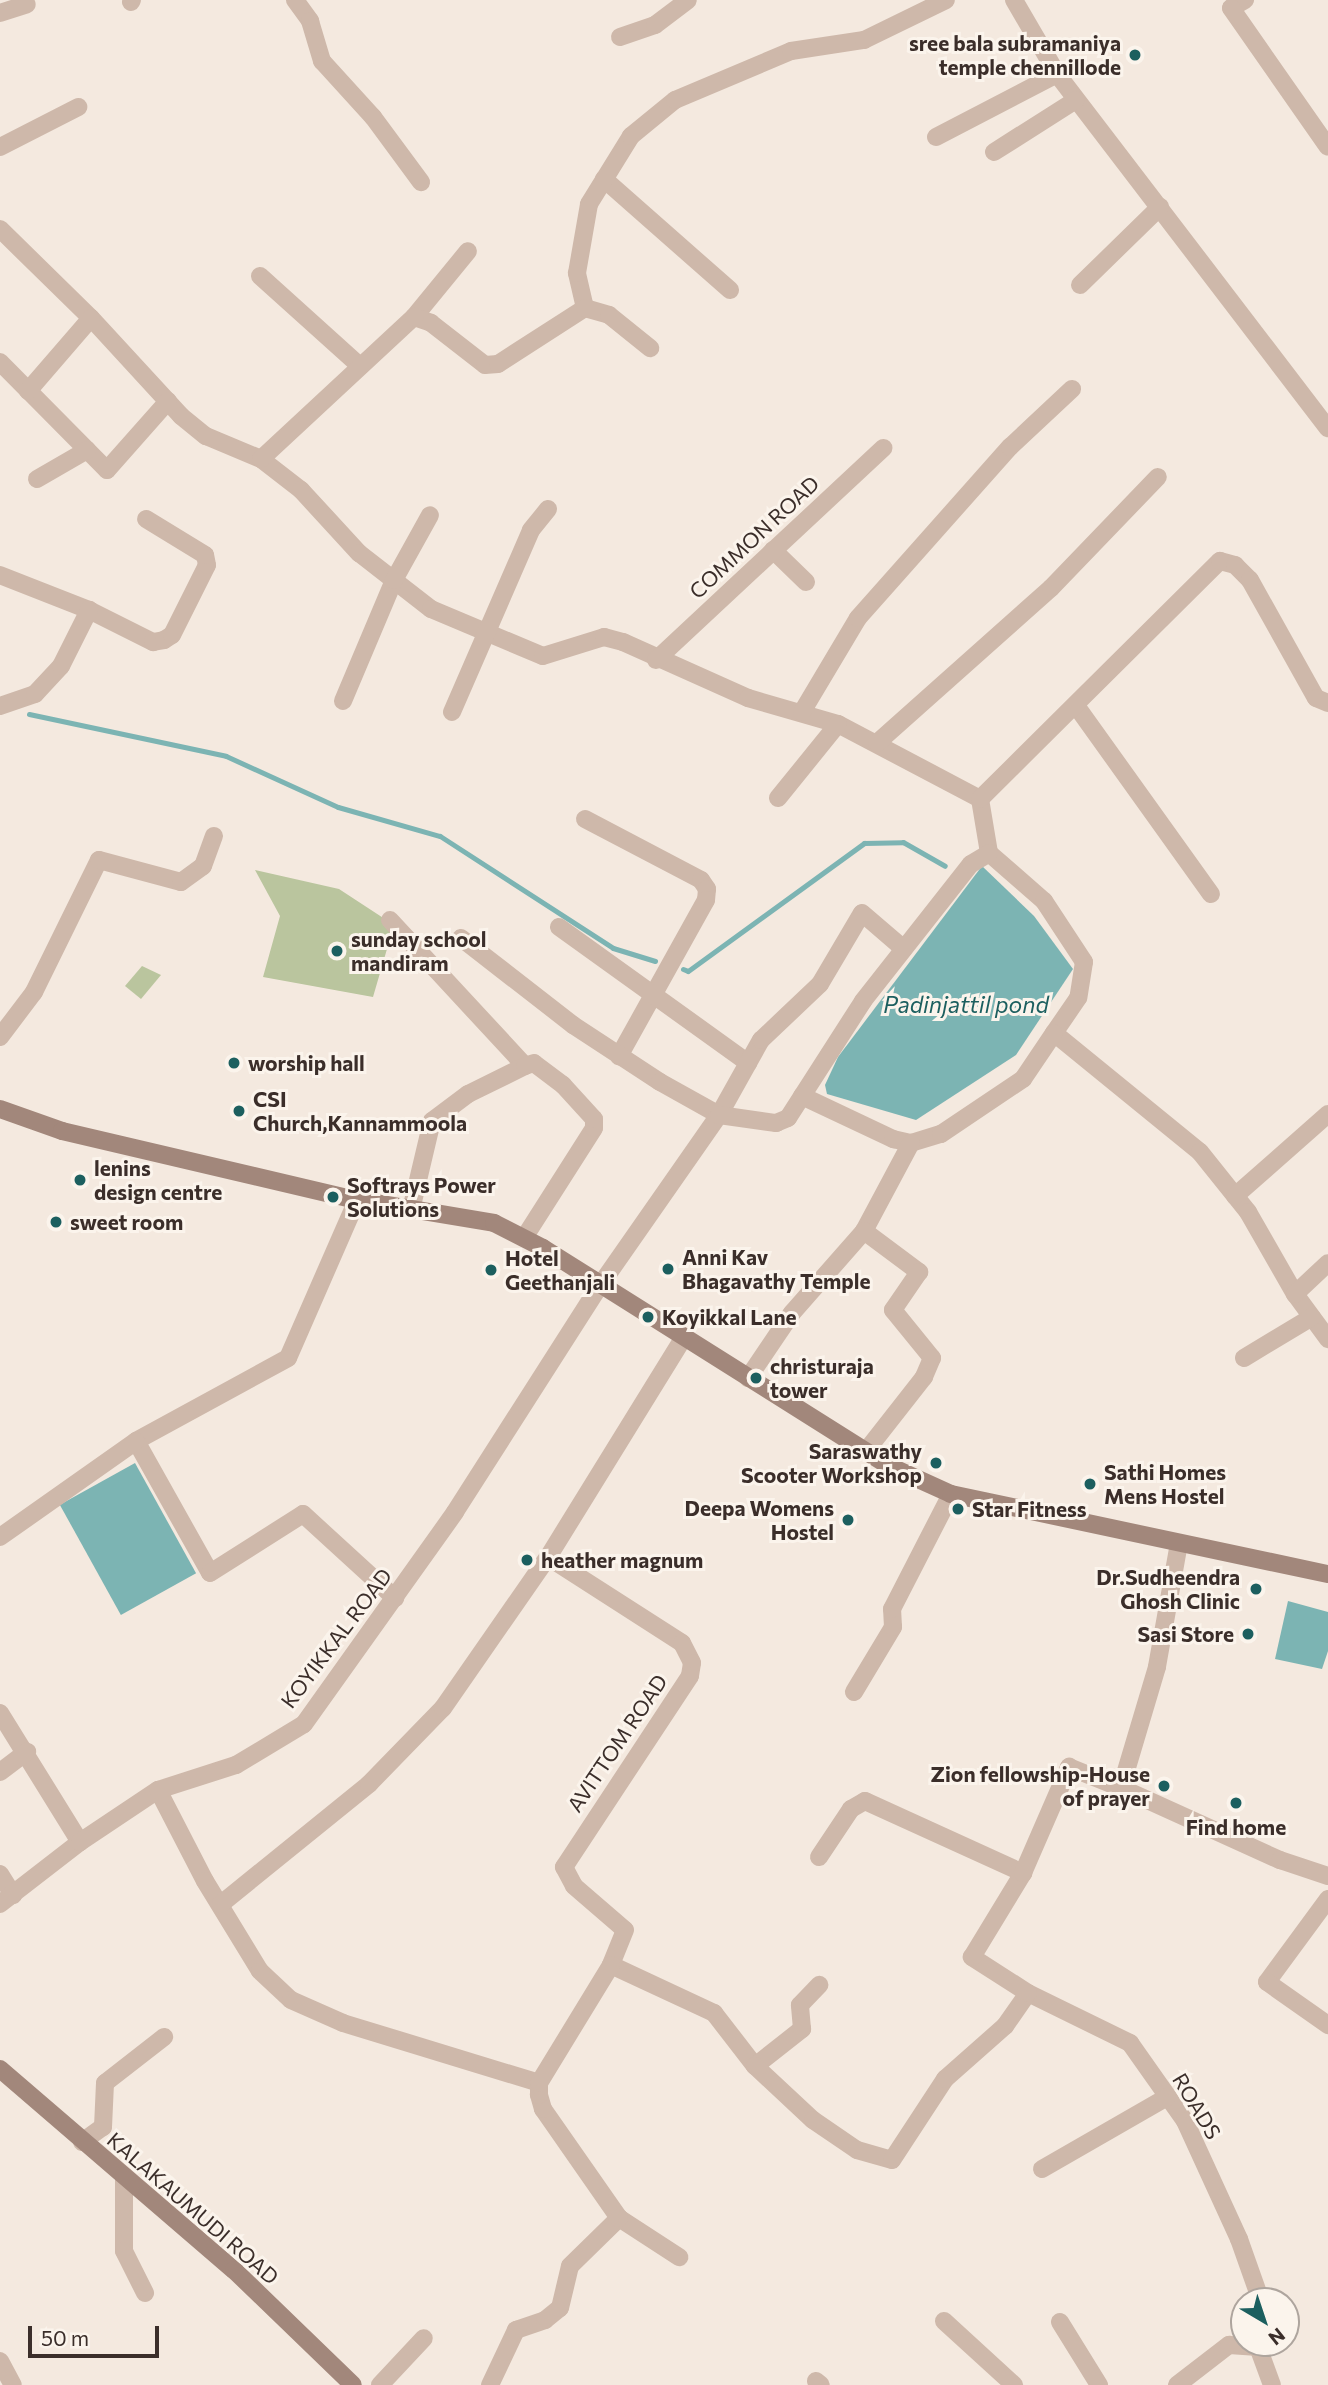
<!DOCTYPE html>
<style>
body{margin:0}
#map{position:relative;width:1328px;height:2385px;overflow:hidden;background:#f4e9df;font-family:Commissioner,sans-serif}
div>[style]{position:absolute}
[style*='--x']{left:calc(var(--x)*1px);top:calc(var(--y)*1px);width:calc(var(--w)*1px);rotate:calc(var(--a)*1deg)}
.green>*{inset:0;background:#bac59e}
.water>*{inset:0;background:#7cb4b3;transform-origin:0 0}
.stream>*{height:5px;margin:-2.5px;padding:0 2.5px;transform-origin:2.5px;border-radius:2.5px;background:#7cb4b3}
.street>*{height:18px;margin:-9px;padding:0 9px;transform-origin:9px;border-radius:9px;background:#ceb8aa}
.secondary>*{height:18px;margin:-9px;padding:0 9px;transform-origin:9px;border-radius:9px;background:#a2877b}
.dots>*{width:19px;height:19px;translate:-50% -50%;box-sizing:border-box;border:4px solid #fbf4ec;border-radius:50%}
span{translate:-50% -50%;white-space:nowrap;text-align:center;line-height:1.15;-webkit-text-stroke:6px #fbf4ec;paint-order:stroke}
.poi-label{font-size:21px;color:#3b2e2a;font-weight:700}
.right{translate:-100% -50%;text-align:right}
.left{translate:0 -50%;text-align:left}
.street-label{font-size:21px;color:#3b2e2a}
.water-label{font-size:23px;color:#1c5f5f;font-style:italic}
.north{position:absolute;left:1230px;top:2287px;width:70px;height:70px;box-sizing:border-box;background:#fbf4ec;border:2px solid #aea59e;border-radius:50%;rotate:141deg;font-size:19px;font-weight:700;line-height:28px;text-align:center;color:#3b2e2a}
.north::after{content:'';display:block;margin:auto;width:24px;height:32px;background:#1c5f5f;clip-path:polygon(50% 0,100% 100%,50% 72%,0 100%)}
.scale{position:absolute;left:28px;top:2326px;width:131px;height:32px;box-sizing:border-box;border:4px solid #3b2e2a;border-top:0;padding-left:9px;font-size:21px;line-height:24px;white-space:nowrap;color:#3b2e2a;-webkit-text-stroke:5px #fbf4ec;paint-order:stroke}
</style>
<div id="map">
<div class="green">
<div style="clip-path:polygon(255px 870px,339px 889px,394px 925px,373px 997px,263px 977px,280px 916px)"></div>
<div style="clip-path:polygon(142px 966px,161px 975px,141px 999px,125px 986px)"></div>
</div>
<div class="water">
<div style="clip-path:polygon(982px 866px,1034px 916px,1073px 969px,1016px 1055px,916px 1120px,827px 1094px,825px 1085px,838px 1057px)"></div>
<div style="left:135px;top:1463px;width:126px;height:86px;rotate:61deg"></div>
<div style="clip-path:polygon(1288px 1601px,1328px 1612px,1328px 1651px,1322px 1669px,1275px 1659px)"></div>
</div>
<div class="stream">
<div style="--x:29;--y:714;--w:201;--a:12"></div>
<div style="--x:226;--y:756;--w:123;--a:24.5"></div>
<div style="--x:338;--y:807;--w:106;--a:15.9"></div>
<div style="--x:440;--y:836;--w:206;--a:32.9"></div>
<div style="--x:613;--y:948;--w:44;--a:17.2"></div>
<div style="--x:683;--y:969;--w:5;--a:22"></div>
<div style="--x:688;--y:971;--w:218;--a:-36"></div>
<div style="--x:864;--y:843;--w:39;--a:-1"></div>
<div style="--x:903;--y:842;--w:48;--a:29.7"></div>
</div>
<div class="street">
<div style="--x:295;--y:0;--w:26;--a:54"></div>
<div style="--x:310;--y:21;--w:42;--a:73.3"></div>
<div style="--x:322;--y:61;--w:76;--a:47.7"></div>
<div style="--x:373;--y:117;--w:81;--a:53.6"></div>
<div style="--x:1014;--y:0;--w:86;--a:59.8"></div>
<div style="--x:1057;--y:74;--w:446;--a:52.6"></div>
<div style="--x:1245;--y:0;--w:16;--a:150"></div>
<div style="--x:1231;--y:8;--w:169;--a:55.1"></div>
<div style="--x:131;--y:2;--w:2;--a:-63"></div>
<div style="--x:0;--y:13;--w:28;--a:-18"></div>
<div style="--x:620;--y:37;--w:37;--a:-19"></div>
<div style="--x:655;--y:25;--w:41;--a:-37.1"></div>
<div style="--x:936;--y:137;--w:136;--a:-27.5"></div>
<div style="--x:0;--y:147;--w:88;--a:-27.1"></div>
<div style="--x:994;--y:152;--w:97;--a:-32.4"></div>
<div style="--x:604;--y:179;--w:168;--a:41.4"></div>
<div style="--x:0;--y:229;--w:127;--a:44.4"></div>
<div style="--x:91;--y:318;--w:133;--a:47.4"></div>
<div style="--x:181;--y:416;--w:32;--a:39"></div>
<div style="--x:206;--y:436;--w:60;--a:22.7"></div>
<div style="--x:261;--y:459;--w:51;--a:37.8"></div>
<div style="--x:301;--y:490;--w:86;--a:47.4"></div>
<div style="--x:359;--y:553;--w:91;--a:37.9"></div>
<div style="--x:431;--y:609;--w:121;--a:22.8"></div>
<div style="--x:543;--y:656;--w:64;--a:-17.3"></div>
<div style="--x:604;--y:637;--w:20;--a:15"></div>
<div style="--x:623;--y:642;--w:137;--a:24.1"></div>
<div style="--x:748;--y:698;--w:94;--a:16.1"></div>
<div style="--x:838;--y:724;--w:161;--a:27.8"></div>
<div style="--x:980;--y:799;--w:55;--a:80.5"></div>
<div style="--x:260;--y:276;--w:135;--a:42"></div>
<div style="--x:1080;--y:285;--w:112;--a:-44.3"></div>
<div style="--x:585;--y:308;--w:36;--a:-103"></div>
<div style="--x:577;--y:273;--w:70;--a:-80.1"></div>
<div style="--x:589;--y:204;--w:80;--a:-58.3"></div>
<div style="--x:631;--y:136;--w:57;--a:-39.3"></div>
<div style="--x:675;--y:100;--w:126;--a:-22.9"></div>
<div style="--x:791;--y:51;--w:74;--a:-8.6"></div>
<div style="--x:864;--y:40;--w:91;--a:-26"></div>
<div style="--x:414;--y:317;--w:85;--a:-50.7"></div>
<div style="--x:0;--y:362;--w:152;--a:45.3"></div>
<div style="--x:107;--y:470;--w:92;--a:-48.5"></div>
<div style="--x:28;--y:391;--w:96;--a:-49.2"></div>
<div style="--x:261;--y:459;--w:209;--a:-42.9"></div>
<div style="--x:414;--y:317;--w:18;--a:19"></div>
<div style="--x:431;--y:323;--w:68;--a:37.9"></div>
<div style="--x:485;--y:365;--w:13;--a:-4"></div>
<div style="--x:498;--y:364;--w:103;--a:-32.8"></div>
<div style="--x:585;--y:308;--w:25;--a:16"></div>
<div style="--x:609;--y:315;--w:53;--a:38.8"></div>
<div style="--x:37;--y:479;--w:58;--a:-30.1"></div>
<div style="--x:773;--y:550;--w:46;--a:44.1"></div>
<div style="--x:0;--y:575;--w:96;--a:21.5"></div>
<div style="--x:89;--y:610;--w:72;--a:26.6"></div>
<div style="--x:153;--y:642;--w:11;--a:-10"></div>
<div style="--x:164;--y:640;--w:9;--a:-32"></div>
<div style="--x:172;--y:635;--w:78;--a:-63.4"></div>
<div style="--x:207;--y:565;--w:10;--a:-101"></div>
<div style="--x:205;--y:555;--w:69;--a:-148.6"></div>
<div style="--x:656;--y:660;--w:311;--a:-43"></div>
<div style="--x:343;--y:701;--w:131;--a:-67.1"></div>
<div style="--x:394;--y:580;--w:74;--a:-61"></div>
<div style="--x:0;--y:706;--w:37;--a:-19"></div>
<div style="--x:35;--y:694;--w:38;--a:-47"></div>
<div style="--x:61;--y:666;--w:63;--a:-63.4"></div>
<div style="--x:1077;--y:707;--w:230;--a:54.4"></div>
<div style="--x:452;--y:712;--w:198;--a:-66.5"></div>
<div style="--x:531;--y:530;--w:27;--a:-51"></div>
<div style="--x:802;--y:712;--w:109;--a:-59.2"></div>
<div style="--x:858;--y:618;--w:229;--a:-48.4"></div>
<div style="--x:1010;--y:447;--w:85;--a:-43.1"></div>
<div style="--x:877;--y:743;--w:233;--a:-41.7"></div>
<div style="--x:1051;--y:588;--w:154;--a:-46.1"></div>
<div style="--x:778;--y:798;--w:95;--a:-51"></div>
<div style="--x:980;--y:799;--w:338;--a:-44.8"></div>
<div style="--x:1220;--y:561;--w:16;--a:15"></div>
<div style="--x:1235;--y:565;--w:21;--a:45"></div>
<div style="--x:1250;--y:580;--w:135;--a:60.8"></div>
<div style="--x:1316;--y:698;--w:13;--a:23"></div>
<div style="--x:585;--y:819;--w:131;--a:27.7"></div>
<div style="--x:701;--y:880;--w:11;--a:56"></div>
<div style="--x:707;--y:889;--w:11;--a:95"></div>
<div style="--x:706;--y:900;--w:179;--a:119.1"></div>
<div style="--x:989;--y:853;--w:73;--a:41.1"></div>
<div style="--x:1044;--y:901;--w:73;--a:56.7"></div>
<div style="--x:1084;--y:962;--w:36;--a:99"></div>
<div style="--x:1078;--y:998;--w:42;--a:124.4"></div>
<div style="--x:1054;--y:1033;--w:188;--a:39.2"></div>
<div style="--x:1200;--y:1152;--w:77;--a:51.3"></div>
<div style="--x:1248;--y:1212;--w:95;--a:60.2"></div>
<div style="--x:1295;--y:1294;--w:56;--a:53.7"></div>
<div style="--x:390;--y:920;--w:199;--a:47.2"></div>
<div style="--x:525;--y:1066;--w:64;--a:153.8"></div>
<div style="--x:468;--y:1094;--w:45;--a:143.1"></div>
<div style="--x:432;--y:1121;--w:91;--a:103.3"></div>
<div style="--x:559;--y:927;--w:233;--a:35.7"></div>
<div style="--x:461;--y:938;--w:142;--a:37.8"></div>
<div style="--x:573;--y:1025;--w:104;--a:33.2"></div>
<div style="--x:660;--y:1082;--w:68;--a:29.2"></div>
<div style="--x:719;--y:1115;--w:86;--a:-60.8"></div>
<div style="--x:761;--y:1040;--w:81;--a:-43.5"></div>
<div style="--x:820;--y:984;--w:82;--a:-59.4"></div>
<div style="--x:862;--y:913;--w:55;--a:40.6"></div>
<div style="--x:0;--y:1037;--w:56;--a:-52.9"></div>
<div style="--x:34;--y:992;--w:147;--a:-63.8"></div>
<div style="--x:99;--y:860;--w:85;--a:15"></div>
<div style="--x:181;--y:882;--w:27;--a:-36"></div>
<div style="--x:203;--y:866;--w:32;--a:-70"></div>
<div style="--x:802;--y:1096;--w:101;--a:25.3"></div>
<div style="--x:893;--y:1139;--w:18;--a:13"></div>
<div style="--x:911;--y:1143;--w:31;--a:-17"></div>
<div style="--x:941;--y:1134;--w:99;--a:-33.9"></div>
<div style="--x:1023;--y:1079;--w:55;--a:-56"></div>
<div style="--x:1235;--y:1196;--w:124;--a:-41.4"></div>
<div style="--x:357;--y:1200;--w:172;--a:113.6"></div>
<div style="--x:288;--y:1358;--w:173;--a:151.4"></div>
<div style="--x:136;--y:1441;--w:151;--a:60.7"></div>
<div style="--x:210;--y:1573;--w:110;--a:-32.4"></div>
<div style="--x:303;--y:1514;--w:125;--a:42.4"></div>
<div style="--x:864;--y:1231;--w:100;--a:-61.9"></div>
<div style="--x:524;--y:1238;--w:130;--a:-57.5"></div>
<div style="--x:594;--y:1128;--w:9;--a:-90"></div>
<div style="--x:594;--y:1119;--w:46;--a:-132.4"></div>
<div style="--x:563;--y:1085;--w:36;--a:-143"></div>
<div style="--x:534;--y:1063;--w:9;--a:162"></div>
<div style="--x:1295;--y:1294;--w:45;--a:-43.2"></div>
<div style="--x:684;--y:1337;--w:259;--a:121.7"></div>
<div style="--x:548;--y:1557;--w:159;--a:32.7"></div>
<div style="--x:682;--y:1643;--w:22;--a:63"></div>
<div style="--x:692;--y:1663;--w:13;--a:99"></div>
<div style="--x:690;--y:1676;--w:229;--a:123.4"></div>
<div style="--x:564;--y:1867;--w:21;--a:62"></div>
<div style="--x:574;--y:1886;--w:67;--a:40.8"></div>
<div style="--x:625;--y:1930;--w:38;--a:112"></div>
<div style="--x:611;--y:1965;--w:114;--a:25"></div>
<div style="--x:714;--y:2013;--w:67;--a:52.3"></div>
<div style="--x:755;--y:2066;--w:60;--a:-38.2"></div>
<div style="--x:802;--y:2029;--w:24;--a:-95"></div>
<div style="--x:800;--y:2005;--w:28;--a:-46"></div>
<div style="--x:1244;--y:1358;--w:79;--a:-31.1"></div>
<div style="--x:748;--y:1378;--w:78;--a:-55.9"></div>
<div style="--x:792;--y:1313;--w:109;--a:-48.7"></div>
<div style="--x:864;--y:1231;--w:69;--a:36.7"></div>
<div style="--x:919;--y:1272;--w:46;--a:124.4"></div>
<div style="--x:893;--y:1310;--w:62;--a:50.9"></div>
<div style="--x:932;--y:1358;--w:21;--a:113"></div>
<div style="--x:924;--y:1377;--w:94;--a:128.1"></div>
<div style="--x:0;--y:1537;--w:166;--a:-35.2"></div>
<div style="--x:1179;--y:1543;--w:126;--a:100.1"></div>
<div style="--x:1157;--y:1667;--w:126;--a:106.6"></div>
<div style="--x:1121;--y:1788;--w:175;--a:24.4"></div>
<div style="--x:1280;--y:1860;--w:51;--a:18.4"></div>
<div style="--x:854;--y:1692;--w:76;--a:-59"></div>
<div style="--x:893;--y:1627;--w:18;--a:-93"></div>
<div style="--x:892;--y:1609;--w:129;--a:-62.8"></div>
<div style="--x:0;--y:1713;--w:152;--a:58.2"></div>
<div style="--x:0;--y:1772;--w:34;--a:-37"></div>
<div style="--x:158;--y:1790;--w:102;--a:62.7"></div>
<div style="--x:205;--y:1881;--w:105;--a:58.6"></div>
<div style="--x:260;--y:1971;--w:42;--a:43.1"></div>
<div style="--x:291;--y:2000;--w:57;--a:23.9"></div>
<div style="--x:343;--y:2023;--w:205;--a:17"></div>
<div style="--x:819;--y:1857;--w:58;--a:-56.3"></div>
<div style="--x:851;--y:1809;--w:16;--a:-30"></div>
<div style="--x:865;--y:1801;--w:174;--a:24.5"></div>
<div style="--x:0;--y:1874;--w:25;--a:58"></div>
<div style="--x:1328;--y:1899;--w:103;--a:126.3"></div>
<div style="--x:1267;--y:1982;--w:75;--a:35.2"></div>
<div style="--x:0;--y:1904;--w:101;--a:-37.8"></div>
<div style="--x:80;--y:1842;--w:94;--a:-33.7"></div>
<div style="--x:158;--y:1790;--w:82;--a:-17.8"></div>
<div style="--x:236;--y:1765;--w:79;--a:-31.1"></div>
<div style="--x:304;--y:1724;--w:260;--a:-54.5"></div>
<div style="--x:455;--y:1512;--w:271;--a:-57.4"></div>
<div style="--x:601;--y:1284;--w:206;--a:-55.1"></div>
<div style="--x:719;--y:1115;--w:58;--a:8"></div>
<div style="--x:776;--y:1123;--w:13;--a:-23"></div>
<div style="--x:788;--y:1118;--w:139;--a:-57.3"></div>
<div style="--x:863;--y:1001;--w:174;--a:-51.8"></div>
<div style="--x:971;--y:864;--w:21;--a:-31"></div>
<div style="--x:221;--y:1904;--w:191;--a:-39"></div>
<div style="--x:369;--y:1784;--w:106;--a:-45.8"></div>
<div style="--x:443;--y:1708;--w:184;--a:-55.2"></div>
<div style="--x:1028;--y:1993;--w:114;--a:26.1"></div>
<div style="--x:1130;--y:2043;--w:95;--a:54.8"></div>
<div style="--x:1185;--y:2121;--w:130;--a:65.4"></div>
<div style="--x:1239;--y:2239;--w:66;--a:70.5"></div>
<div style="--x:755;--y:2066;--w:79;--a:43"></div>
<div style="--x:813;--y:2120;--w:53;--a:34.3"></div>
<div style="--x:857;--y:2150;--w:36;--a:16"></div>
<div style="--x:892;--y:2160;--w:97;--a:-56.8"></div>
<div style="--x:945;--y:2079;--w:80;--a:-41.5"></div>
<div style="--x:1005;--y:2026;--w:40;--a:-55.1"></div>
<div style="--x:1028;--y:1993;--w:67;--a:-147.3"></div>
<div style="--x:972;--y:1957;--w:98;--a:-58.7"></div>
<div style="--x:1023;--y:1873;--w:116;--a:-66.5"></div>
<div style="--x:1069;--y:1767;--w:56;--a:22"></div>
<div style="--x:82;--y:2142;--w:26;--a:-36"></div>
<div style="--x:103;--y:2127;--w:44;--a:-87.4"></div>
<div style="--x:105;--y:2083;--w:75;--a:-37.9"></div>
<div style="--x:1042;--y:2169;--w:144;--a:-29.9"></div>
<div style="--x:124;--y:2176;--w:75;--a:90"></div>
<div style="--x:124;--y:2251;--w:47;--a:63.4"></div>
<div style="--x:619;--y:2218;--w:72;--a:33"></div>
<div style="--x:944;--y:2321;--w:95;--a:42.4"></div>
<div style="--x:1060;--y:2322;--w:74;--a:58.2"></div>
<div style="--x:0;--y:2361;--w:27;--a:62"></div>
<div style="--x:816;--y:2381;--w:6;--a:39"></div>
<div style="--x:380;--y:2385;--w:64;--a:-46.9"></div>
<div style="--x:490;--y:2385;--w:61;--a:-64.7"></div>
<div style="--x:516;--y:2330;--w:31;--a:-19"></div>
<div style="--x:545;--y:2320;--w:19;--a:-39"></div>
<div style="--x:560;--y:2308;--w:43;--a:-76.6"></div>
<div style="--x:570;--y:2266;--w:69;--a:-44.4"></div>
<div style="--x:619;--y:2218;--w:133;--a:-124.9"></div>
<div style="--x:543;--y:2109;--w:15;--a:-106"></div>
<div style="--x:539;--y:2095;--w:12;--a:-90"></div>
<div style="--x:539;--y:2083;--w:138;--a:-58.6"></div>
<div style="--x:1177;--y:2385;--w:66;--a:-37.6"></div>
<div style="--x:1229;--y:2345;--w:29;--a:4"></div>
<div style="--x:1258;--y:2347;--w:40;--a:69.8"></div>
</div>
<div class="secondary">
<div style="--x:0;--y:1109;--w:66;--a:19.5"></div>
<div style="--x:62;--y:1131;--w:303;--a:13.2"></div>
<div style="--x:357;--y:1200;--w:139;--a:9.5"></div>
<div style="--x:494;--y:1223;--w:55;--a:27"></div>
<div style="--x:543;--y:1248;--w:407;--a:32.2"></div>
<div style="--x:887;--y:1465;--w:70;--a:24.4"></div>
<div style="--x:951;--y:1494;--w:385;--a:12"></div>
<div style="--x:0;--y:2069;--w:308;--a:40.7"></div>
<div style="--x:234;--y:2270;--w:165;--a:44"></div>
</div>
<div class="dots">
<div style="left:1135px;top:55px;background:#1c5f5f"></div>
<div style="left:337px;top:951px;background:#1c5f5f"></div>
<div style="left:234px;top:1063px;background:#1c5f5f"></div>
<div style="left:239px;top:1111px;background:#1c5f5f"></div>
<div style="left:80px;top:1180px;background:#1c5f5f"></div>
<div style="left:333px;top:1197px;background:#1c5f5f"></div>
<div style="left:56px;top:1222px;background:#1c5f5f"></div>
<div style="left:668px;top:1269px;background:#1c5f5f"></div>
<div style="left:491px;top:1270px;background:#1c5f5f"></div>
<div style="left:648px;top:1317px;background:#1c5f5f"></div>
<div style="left:756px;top:1378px;background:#1c5f5f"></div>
<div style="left:936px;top:1463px;background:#1c5f5f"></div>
<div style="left:1090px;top:1484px;background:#1c5f5f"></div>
<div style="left:958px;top:1509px;background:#1c5f5f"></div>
<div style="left:848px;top:1520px;background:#1c5f5f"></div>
<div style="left:527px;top:1560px;background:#1c5f5f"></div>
<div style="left:1256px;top:1589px;background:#1c5f5f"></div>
<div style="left:1248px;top:1634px;background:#1c5f5f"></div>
<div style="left:1164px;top:1786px;background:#1c5f5f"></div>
<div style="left:1236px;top:1803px;background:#1c5f5f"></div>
</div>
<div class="poi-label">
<span class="right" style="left:1121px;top:55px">sree bala subramaniya<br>temple chennillode</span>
<span class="left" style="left:351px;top:951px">sunday school<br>mandiram</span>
<span class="left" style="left:248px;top:1063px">worship hall</span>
<span class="left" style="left:253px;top:1111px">CSI<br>Church,Kannammoola</span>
<span class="left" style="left:94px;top:1180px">lenins<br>design centre</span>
<span class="left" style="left:347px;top:1197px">Softrays Power<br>Solutions</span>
<span class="left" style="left:70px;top:1222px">sweet room</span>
<span class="left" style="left:682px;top:1269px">Anni Kav<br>Bhagavathy Temple</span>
<span class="left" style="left:505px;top:1270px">Hotel<br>Geethanjali</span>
<span class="left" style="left:662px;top:1317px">Koyikkal Lane</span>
<span class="left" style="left:770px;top:1378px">christuraja<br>tower</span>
<span class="right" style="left:922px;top:1463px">Saraswathy<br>Scooter Workshop</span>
<span class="left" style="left:1104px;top:1484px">Sathi Homes<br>Mens Hostel</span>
<span class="right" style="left:834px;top:1520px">Deepa Womens<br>Hostel</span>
<span class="left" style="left:972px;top:1509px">Star Fitness</span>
<span class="left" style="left:541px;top:1560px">heather magnum</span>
<span class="right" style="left:1240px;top:1589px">Dr.Sudheendra<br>Ghosh Clinic</span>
<span class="right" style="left:1234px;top:1634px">Sasi Store</span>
<span class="right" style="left:1150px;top:1786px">Zion fellowship-House<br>of prayer</span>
<span style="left:1236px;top:1827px">Find home</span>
</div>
<div class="street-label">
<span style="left:754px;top:537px;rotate:-43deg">COMMON ROAD</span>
<span style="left:336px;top:1638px;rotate:-53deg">KOYIKKAL ROAD</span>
<span style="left:617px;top:1743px;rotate:-56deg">AVITTOM ROAD</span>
<span style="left:1197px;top:2106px;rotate:59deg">ROADS</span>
<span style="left:193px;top:2208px;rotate:41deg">KALAKAUMUDI ROAD</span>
</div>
<div class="water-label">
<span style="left:966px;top:1004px">Padinjattil pond</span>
</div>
<div class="north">N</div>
<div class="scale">50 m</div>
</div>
